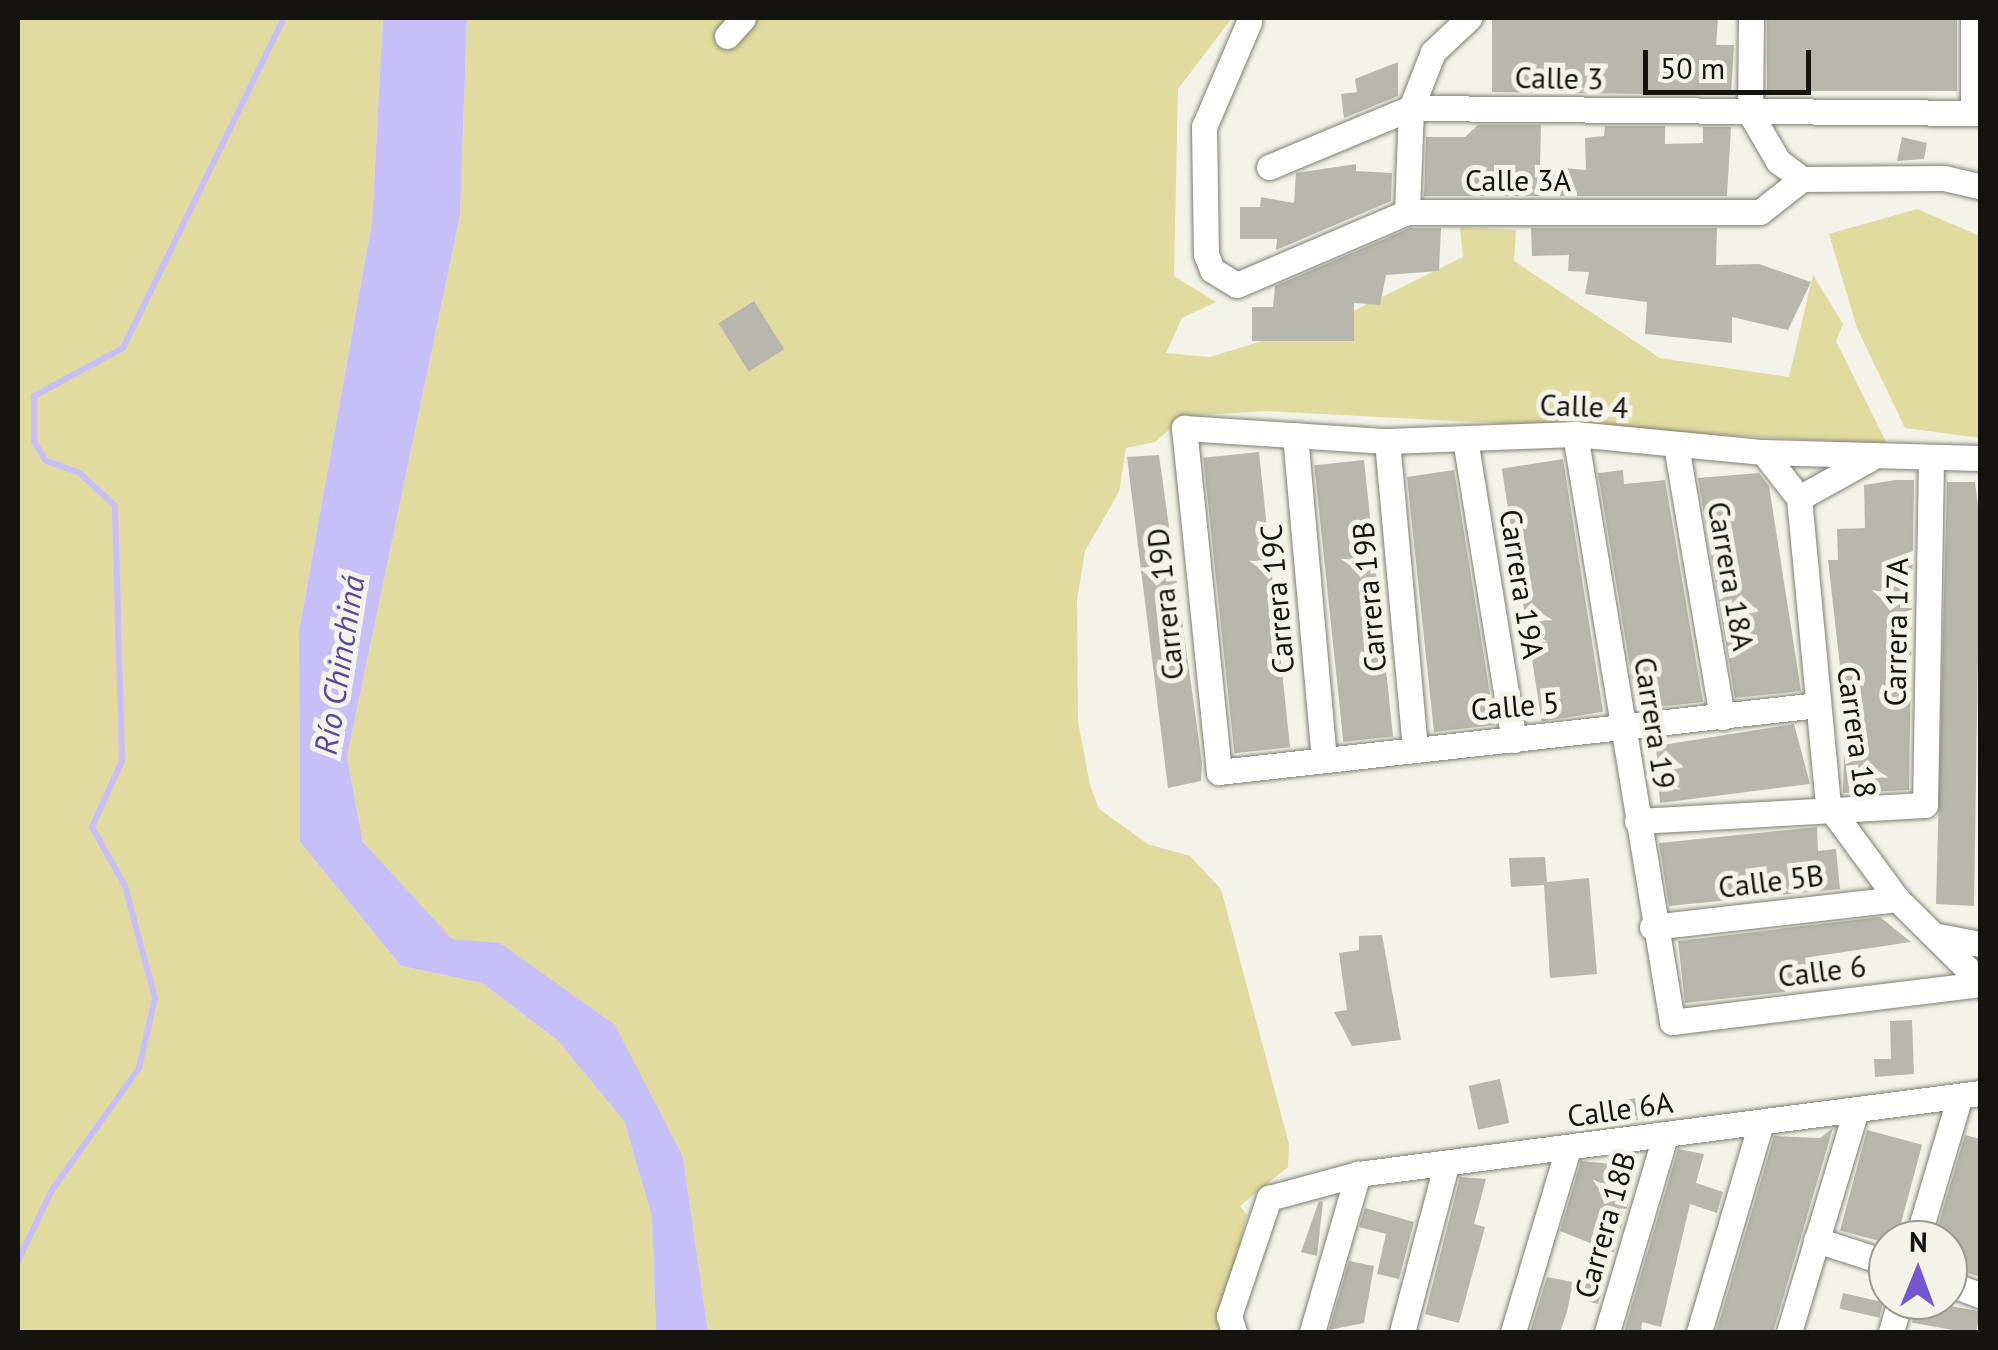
<!DOCTYPE html>
<meta charset="utf-8">
<style>
body{margin:0}
#map{position:relative;width:1998px;height:1350px;overflow:hidden;background:#f4f3e9;font-family:"PT Sans",sans-serif}
div>[style]{position:absolute}
[style*='--x']{left:calc(var(--x)*1px);top:calc(var(--y)*1px);width:calc(var(--w)*1px);rotate:calc(var(--a)*1deg)}
.green>*{inset:0;background:#e2db9f}
.water>*{inset:0;background:#c7c0f8}
.stream>*{height:6px;margin:-3px;padding:0 3px;transform-origin:3px;border-radius:3px;background:#c7c0f8}
.building>*{inset:0;background:#b8b7ae;transform-origin:0 0}
.roads{filter:drop-shadow(0 0 2px #7f7e75) drop-shadow(0 0 2px #7f7e75)}
.street>*{height:25px;margin:-12.5px;padding:0 12.5px;transform-origin:12.5px;border-radius:12.5px;background:#fff}
span{translate:-50% -50%;white-space:nowrap;text-align:center;line-height:1.15;-webkit-text-stroke:10px #f4f3e9;paint-order:stroke}
.street-label{font-size:30px;color:#141310}
.water-label{font-size:32px;color:#594898;font-style:italic}
.frame{position:absolute;inset:0;border:20px solid #141310;pointer-events:none}
.north{position:absolute;left:1868px;top:1220px;width:100px;height:100px;box-sizing:border-box;background:#f4f3e9;border:2px solid #9a9992;border-radius:50%;rotate:1deg;font-size:28px;font-weight:700;line-height:40px;text-align:center;color:#141310}
.north::after{content:'';display:block;margin:auto;width:35px;height:45px;background:#7356d0;clip-path:polygon(50% 0,100% 100%,50% 72%,0 100%)}
.scale{position:absolute;left:1643px;top:50px;width:168px;height:45px;box-sizing:border-box;border:5px solid #141310;border-top:0;padding-left:12px;font-size:30px;line-height:35px;white-space:nowrap;color:#141310;-webkit-text-stroke:8px #f4f3e9;paint-order:stroke}
</style>
<div id="map">
<div class="green">
<div style="clip-path:polygon(18px 18px,383px 18px,372px 222px,299px 631px,300px 842px,401px 966px,482px 983px,557px 1040px,624px 1121px,652px 1217px,656px 1332px,18px 1332px)"></div>
<div style="clip-path:polygon(467px 18px,1232px 18px,1178px 89px,1174px 276px,1216px 302px,1182px 318px,1166px 353px,1210px 357px,1343px 316px,1463px 257px,1460px 227px,1516px 230px,1514px 261px,1660px 358px,1789px 377px,1813px 275px,1843px 324px,1836px 341px,1887px 444px,1267px 411px,1185px 416px,1155px 442px,1126px 448px,1119px 492px,1085px 551px,1077px 600px,1078px 721px,1090px 785px,1099px 809px,1148px 844px,1190px 856px,1221px 889px,1289px 1144px,1288px 1167px,1240px 1206px,1247px 1215px,1219px 1332px,708px 1332px,683px 1157px,500px 943px,452px 940px,363px 842px,347px 757px,460px 216px)"></div>
<div style="clip-path:polygon(1917px 209px,1980px 236px,1980px 438px,1905px 428px,1857px 328px,1829px 234px)"></div>
</div>
<div class="water">
<div style="clip-path:polygon(383px 18px,467px 18px,460px 216px,347px 757px,363px 842px,452px 939px,500px 943px,615px 1025px,683px 1157px,708px 1332px,656px 1332px,652px 1217px,624px 1121px,557px 1040px,482px 983px,401px 966px,300px 842px,299px 631px,372px 222px)"></div>
</div>
<div class="stream">
<div style="--x:18;--y:1261;--w:79;--a:-64.4"></div>
<div style="--x:52;--y:1190;--w:150;--a:-54.5"></div>
<div style="--x:139;--y:1068;--w:72;--a:-77.1"></div>
<div style="--x:155;--y:998;--w:116;--a:-105"></div>
<div style="--x:125;--y:886;--w:68;--a:-119.2"></div>
<div style="--x:92;--y:827;--w:72;--a:-65.6"></div>
<div style="--x:122;--y:761;--w:255;--a:-91.6"></div>
<div style="--x:115;--y:506;--w:48;--a:-136.7"></div>
<div style="--x:80;--y:473;--w:37;--a:-160"></div>
<div style="--x:45;--y:460;--w:22;--a:-120"></div>
<div style="--x:34;--y:441;--w:45;--a:-90"></div>
<div style="--x:34;--y:396;--w:101;--a:-28.3"></div>
<div style="--x:123;--y:348;--w:367;--a:-64"></div>
</div>
<div class="building">
<div style="clip-path:polygon(1492px 18px,1718px 19px,1716px 45px,1734px 45px,1731px 95px,1492px 92px)"></div>
<div style="left:1767px;top:20px;width:190px;height:71px"></div>
<div style="clip-path:polygon(1398px 62px,1398px 96px,1344px 118px,1341px 94px,1357px 92px,1355px 79px)"></div>
<div style="clip-path:polygon(1478px 125px,1541px 125px,1540px 166px,1586px 170px,1585px 138px,1604px 136px,1605px 126px,1665px 126px,1665px 144px,1703px 143px,1703px 127px,1731px 127px,1727px 196px,1424px 196px,1426px 137px,1465px 137px)"></div>
<div style="clip-path:polygon(1902px 137px,1927px 143px,1924px 159px,1897px 161px)"></div>
<div style="clip-path:polygon(1356px 164px,1356px 171px,1392px 173px,1391px 201px,1276px 250px,1277px 239px,1240px 239px,1240px 207px,1260px 207px,1261px 197px,1294px 203px,1296px 173px)"></div>
<div style="clip-path:polygon(1410px 228px,1441px 228px,1439px 271px,1386px 275px,1380px 305px,1354px 303px,1354px 341px,1252px 341px,1252px 307px,1273px 307px,1275px 286px)"></div>
<div style="clip-path:polygon(1531px 228px,1717px 228px,1716px 265px,1759px 264px,1811px 282px,1788px 330px,1732px 317px,1732px 343px,1645px 334px,1647px 302px,1585px 294px,1589px 272px,1568px 271px,1569px 255px,1532px 256px)"></div>
<div style="left:754px;top:301px;width:57px;height:42px;rotate:58deg"></div>
<div style="left:1259px;top:452px;width:297px;height:56px;rotate:84deg"></div>
<div style="clip-path:polygon(1159px 455px,1202px 763px,1201px 781px,1168px 788px,1127px 457px)"></div>
<div style="left:1563px;top:459px;width:256px;height:62px;rotate:81deg"></div>
<div style="left:1364px;top:460px;width:278px;height:50px;rotate:84deg"></div>
<div style="clip-path:polygon(1454px 470px,1495px 725px,1434px 732px,1407px 477px)"></div>
<div style="clip-path:polygon(1623px 470px,1624px 484px,1665px 480px,1703px 702px,1637px 709px,1598px 473px)"></div>
<div style="clip-path:polygon(1759px 473px,1769px 486px,1801px 691px,1735px 698px,1698px 478px)"></div>
<div style="clip-path:polygon(1896px 480px,1914px 480px,1909px 790px,1843px 793px,1845px 711px,1828px 560px,1838px 560px,1837px 529px,1865px 528px,1864px 485px)"></div>
<div style="clip-path:polygon(1947px 482px,1975px 482px,1980px 523px,1974px 906px,1936px 904px)"></div>
<div style="clip-path:polygon(1794px 724px,1810px 784px,1660px 803px,1656px 746px)"></div>
<div style="clip-path:polygon(1817px 827px,1818px 851px,1836px 849px,1840px 889px,1669px 906px,1659px 843px)"></div>
<div style="clip-path:polygon(1545px 857px,1547px 882px,1589px 878px,1597px 974px,1550px 978px,1544px 885px,1511px 887px,1509px 858px)"></div>
<div style="clip-path:polygon(1880px 917px,1911px 942px,1817px 956px,1818px 980px,1784px 982px,1785px 992px,1685px 1003px,1678px 941px)"></div>
<div style="clip-path:polygon(1382px 935px,1401px 1040px,1352px 1046px,1334px 1012px,1347px 1010px,1339px 953px,1359px 950px,1359px 936px)"></div>
<div style="clip-path:polygon(1912px 1020px,1914px 1074px,1875px 1077px,1874px 1059px,1891px 1059px,1890px 1021px)"></div>
<div style="left:1500px;top:1079px;width:45px;height:32px;rotate:78deg"></div>
<div style="clip-path:polygon(1635px 1098px,1638px 1120px,1589px 1106px)"></div>
<div style="clip-path:polygon(1833px 1128px,1773px 1332px,1716px 1332px,1774px 1136px,1820px 1138px)"></div>
<div style="left:1867px;top:1130px;width:57px;height:104px;rotate:15deg"></div>
<div style="clip-path:polygon(1965px 1135px,1980px 1139px,1980px 1277px,1948px 1266px,1948px 1240px,1934px 1240px)"></div>
<div style="clip-path:polygon(1678px 1149px,1704px 1154px,1696px 1183px,1723px 1192px,1717px 1213px,1690px 1204px,1661px 1327px,1642px 1322px,1641px 1332px,1624px 1332px)"></div>
<div style="clip-path:polygon(1581px 1161px,1612px 1164px,1603px 1198px,1628px 1204px,1598px 1304px,1582px 1300px,1595px 1245px,1560px 1231px)"></div>
<div style="clip-path:polygon(1460px 1177px,1486px 1179px,1474px 1224px,1485px 1227px,1459px 1323px,1425px 1314px)"></div>
<div style="clip-path:polygon(1319px 1201px,1323px 1202px,1317px 1256px,1301px 1252px)"></div>
<div style="clip-path:polygon(1365px 1208px,1414px 1222px,1399px 1279px,1377px 1274px,1386px 1234px,1359px 1227px)"></div>
<div style="clip-path:polygon(1349px 1261px,1374px 1266px,1364px 1323px,1329px 1330px)"></div>
<div style="clip-path:polygon(1547px 1277px,1573px 1282px,1567px 1312px,1560px 1332px,1530px 1332px)"></div>
<div style="left:1843px;top:1293px;width:41px;height:16px;rotate:13deg"></div>
<div style="left:1916px;top:1300px;width:65px;height:23px;rotate:10deg"></div>
</div>
<div class="roads">
<div class="street">
<div style="--x:1751;--y:18;--w:95;--a:90.6"></div>
<div style="--x:1750;--y:113;--w:56;--a:59.7"></div>
<div style="--x:1778;--y:161;--w:30;--a:37"></div>
<div style="--x:1973;--y:18;--w:95;--a:90"></div>
<div style="--x:1249;--y:22;--w:114;--a:113.2"></div>
<div style="--x:1204;--y:127;--w:127;--a:89.1"></div>
<div style="--x:1206;--y:254;--w:17;--a:69"></div>
<div style="--x:1212;--y:270;--w:29;--a:31"></div>
<div style="--x:1237;--y:285;--w:185;--a:-23.2"></div>
<div style="--x:1407;--y:212;--w:353;--a:0"></div>
<div style="--x:1760;--y:212;--w:53;--a:-38.2"></div>
<div style="--x:727;--y:36;--w:24;--a:-48"></div>
<div style="--x:1269;--y:167;--w:154;--a:-22.6"></div>
<div style="--x:1411;--y:108;--w:569;--a:0.5"></div>
<div style="--x:1802;--y:179;--w:142;--a:-0.4"></div>
<div style="--x:1944;--y:178;--w:37;--a:13"></div>
<div style="--x:1407;--y:212;--w:104;--a:-87.8"></div>
<div style="--x:1411;--y:108;--w:60;--a:-68.6"></div>
<div style="--x:1433;--y:52;--w:50;--a:-43.4"></div>
<div style="--x:1575;--y:434;--w:596;--a:80.63"></div>
<div style="--x:1672;--y:1022;--w:310;--a:-7"></div>
<div style="--x:1295;--y:435;--w:323;--a:84.9"></div>
<div style="--x:1465;--y:439;--w:305;--a:80.8"></div>
<div style="--x:1387;--y:441;--w:308;--a:84.8"></div>
<div style="--x:1676;--y:445;--w:276;--a:80.4"></div>
<div style="--x:1763;--y:452;--w:58;--a:52"></div>
<div style="--x:1799;--y:498;--w:308;--a:84.6"></div>
<div style="--x:1828;--y:805;--w:117;--a:53.7"></div>
<div style="--x:1897;--y:899;--w:117;--a:44.7"></div>
<div style="--x:1799;--y:498;--w:80;--a:-29.1"></div>
<div style="--x:1818;--y:705;--w:603;--a:173.62"></div>
<div style="--x:1219;--y:772;--w:346;--a:-95.8"></div>
<div style="--x:1184;--y:428;--w:203;--a:3.7"></div>
<div style="--x:1387;--y:441;--w:188;--a:-2.1"></div>
<div style="--x:1575;--y:434;--w:189;--a:5.5"></div>
<div style="--x:1763;--y:452;--w:217;--a:1.6"></div>
<div style="--x:1637;--y:821;--w:288;--a:-3.2"></div>
<div style="--x:1925;--y:805;--w:346;--a:-89"></div>
<div style="--x:1652;--y:927;--w:247;--a:-6.5"></div>
<div style="--x:1938;--y:936;--w:43;--a:10.8"></div>
<div style="--x:1816;--y:1240;--w:76;--a:17.7"></div>
<div style="--x:1917;--y:1240;--w:150;--a:-73.4"></div>
<div style="--x:1948;--y:1283;--w:34;--a:21"></div>
<div style="--x:1234;--y:1332;--w:17;--a:-107"></div>
<div style="--x:1229;--y:1316;--w:125;--a:-71.3"></div>
<div style="--x:1269;--y:1198;--w:92;--a:-15.1"></div>
<div style="--x:1358;--y:1174;--w:627;--a:-7.42"></div>
<div style="--x:1312;--y:1332;--w:165;--a:-73.8"></div>
<div style="--x:1402;--y:1332;--w:173;--a:-75.2"></div>
<div style="--x:1513;--y:1332;--w:191;--a:-73.3"></div>
<div style="--x:1607;--y:1332;--w:204;--a:-73.5"></div>
<div style="--x:1699;--y:1332;--w:218;--a:-73.5"></div>
<div style="--x:1789;--y:1332;--w:232;--a:-73.2"></div>
<div style="--x:1891;--y:1332;--w:33;--a:-74"></div>
</div>
</div>
<div class="street-label">
<span style="left:1559px;top:78px;rotate:1deg">Calle 3</span>
<span style="left:1518px;top:180px">Calle 3A</span>
<span style="left:1584px;top:406px;rotate:2deg">Calle 4</span>
<span style="left:1731px;top:576px;rotate:80deg">Carrera 18A</span>
<span style="left:1522px;top:584px;rotate:81deg">Carrera 19A</span>
<span style="left:1369px;top:597px;rotate:-95deg">Carrera 19B</span>
<span style="left:1277px;top:599px;rotate:-95deg">Carrera 19C</span>
<span style="left:1165px;top:604px;rotate:-96deg">Carrera 19D</span>
<span style="left:1896px;top:632px;rotate:-89deg">Carrera 17A</span>
<span style="left:1515px;top:706px;rotate:-5deg">Calle 5</span>
<span style="left:1655px;top:723px;rotate:81deg">Carrera 19</span>
<span style="left:1857px;top:732px;rotate:82deg">Carrera 18</span>
<span style="left:1771px;top:881px;rotate:-7deg">Calle 5B</span>
<span style="left:1822px;top:971px;rotate:-7deg">Calle 6</span>
<span style="left:1620px;top:1109px;rotate:-8deg">Calle 6A</span>
<span style="left:1605px;top:1225px;rotate:-74deg">Carrera 18B</span>
</div>
<div class="water-label">
<span style="left:339px;top:665px;rotate:-81deg">Río Chinchiná</span>
</div>
<div class="frame"></div>
<div class="north">N</div>
<div class="scale">50 m</div>
</div>
